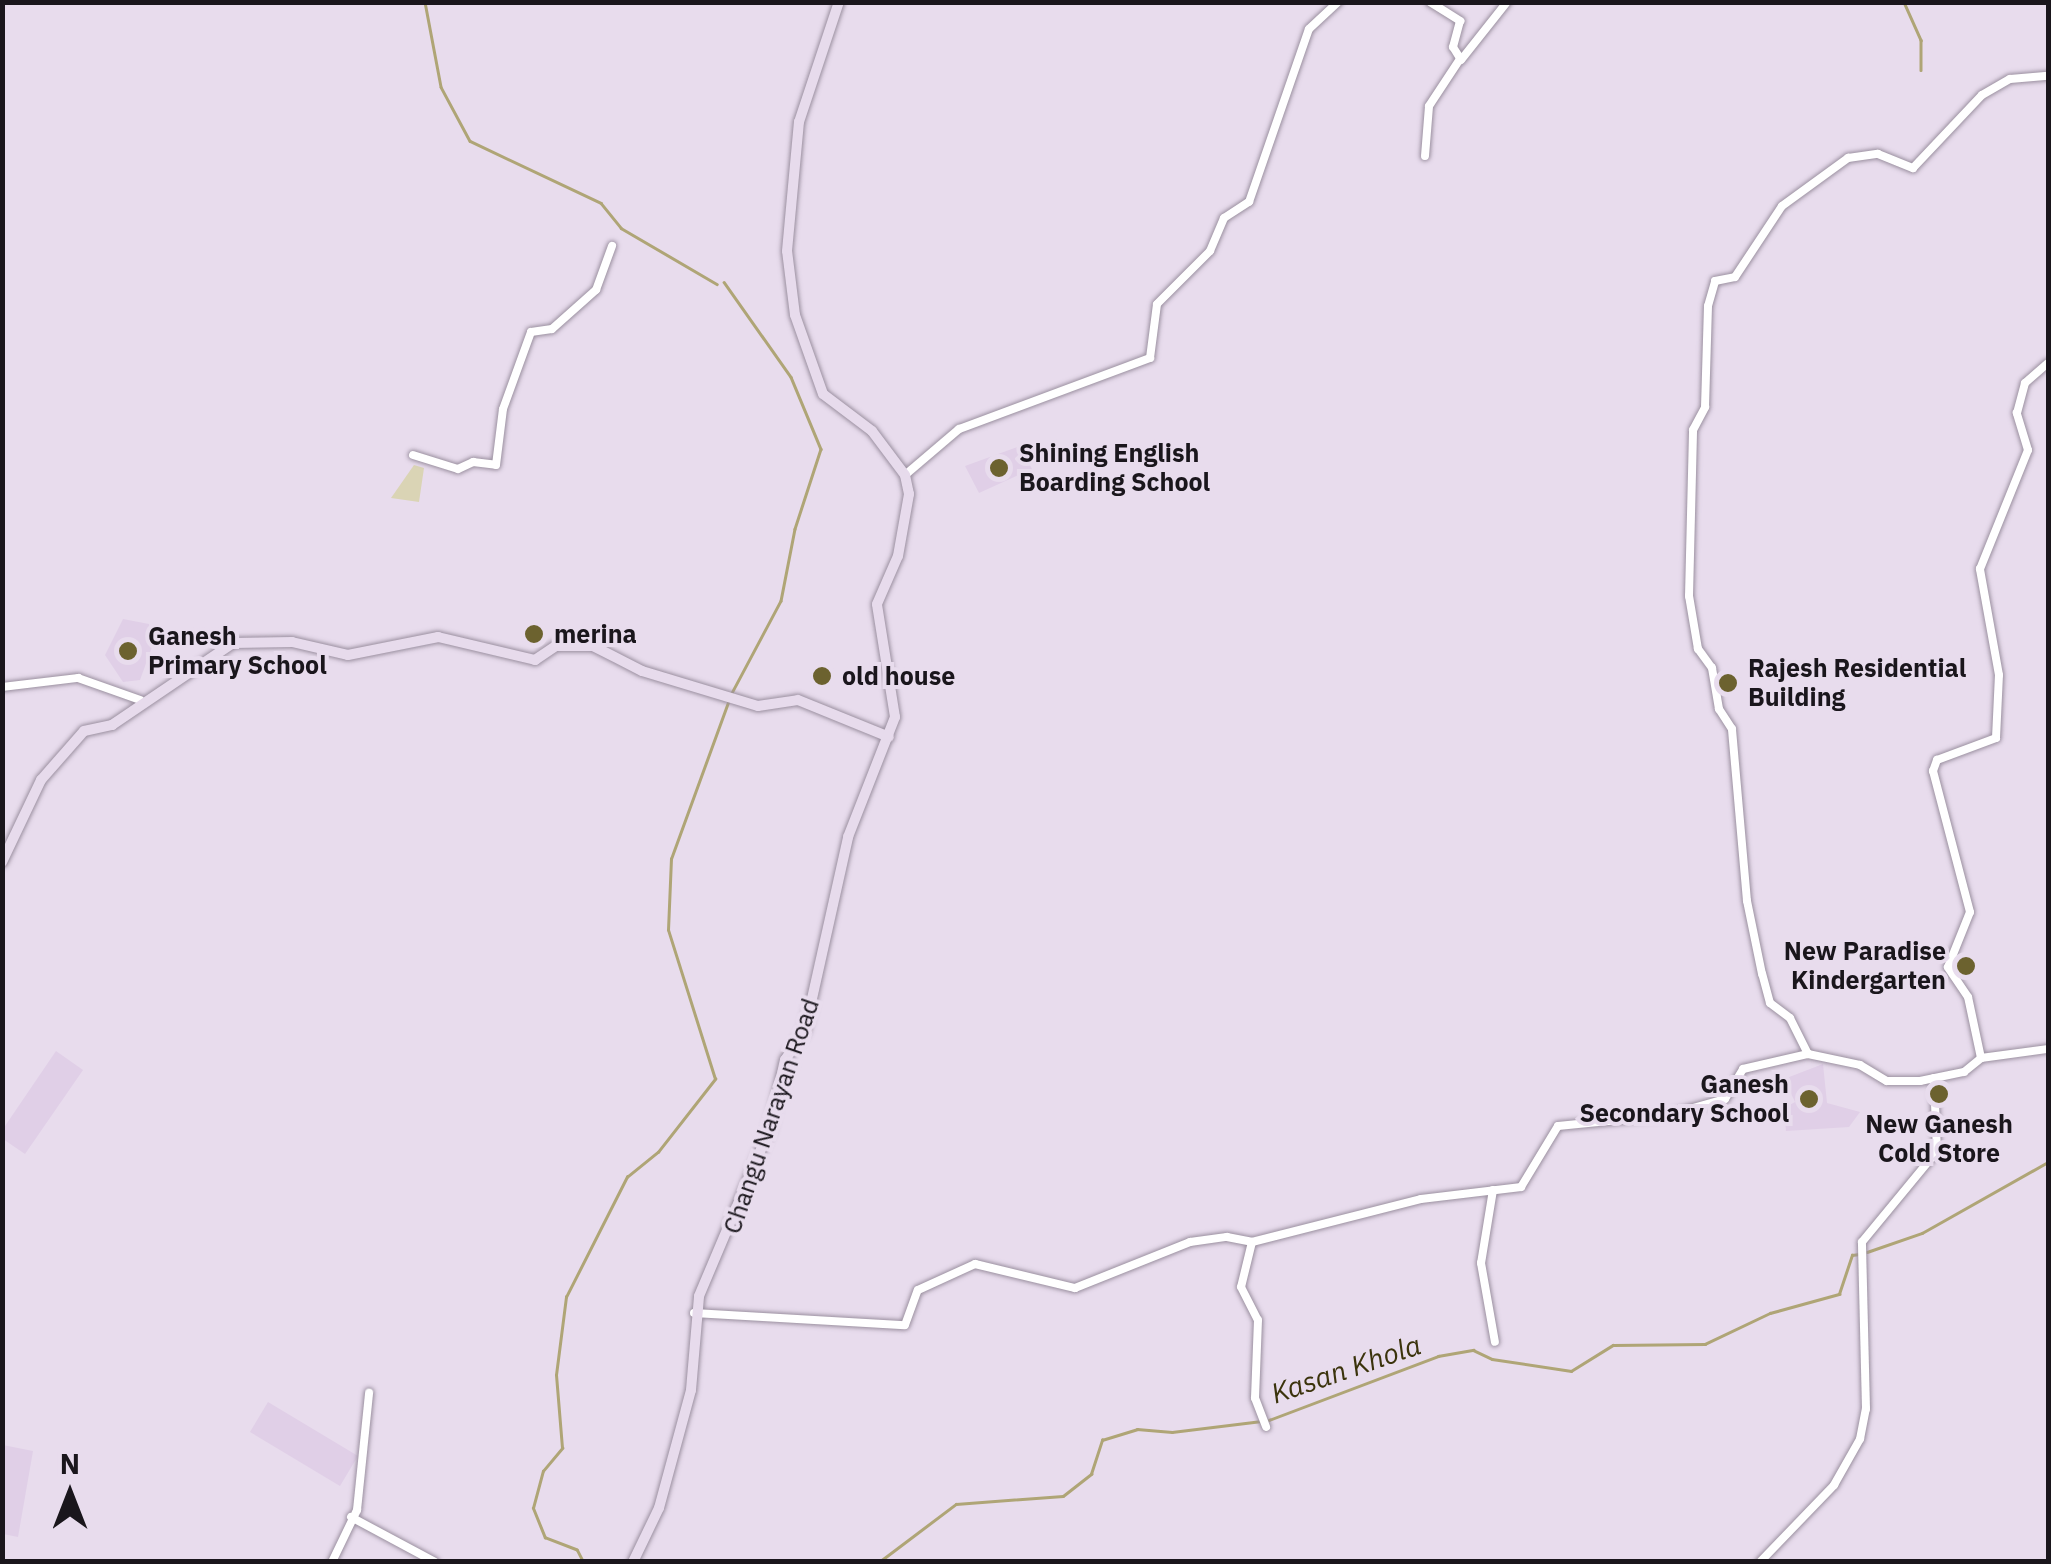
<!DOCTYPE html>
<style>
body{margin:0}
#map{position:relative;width:2051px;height:1564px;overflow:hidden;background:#e8dced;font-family:"IBM Plex Sans",sans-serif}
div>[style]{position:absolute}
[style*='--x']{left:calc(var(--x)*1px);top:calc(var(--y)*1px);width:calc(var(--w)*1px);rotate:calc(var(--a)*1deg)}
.built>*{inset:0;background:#e0cfe7;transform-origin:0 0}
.green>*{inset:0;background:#dad4b5}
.stream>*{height:2.5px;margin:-1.25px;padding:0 1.25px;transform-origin:1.25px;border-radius:1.25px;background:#afa576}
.roads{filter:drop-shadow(0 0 2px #9b90a0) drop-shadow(0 0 2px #9b90a0)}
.street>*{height:8px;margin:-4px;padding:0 4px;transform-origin:4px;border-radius:4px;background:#fff}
.secondary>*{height:10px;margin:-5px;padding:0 5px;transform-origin:5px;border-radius:5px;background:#e7dbec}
.dots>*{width:28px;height:28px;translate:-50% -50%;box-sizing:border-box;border:5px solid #e8dced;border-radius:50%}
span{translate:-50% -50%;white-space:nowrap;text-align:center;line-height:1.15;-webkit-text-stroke:8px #e8dced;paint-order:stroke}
.poi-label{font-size:25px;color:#1a161c;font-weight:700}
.left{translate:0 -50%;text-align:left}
.right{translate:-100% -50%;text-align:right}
.street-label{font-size:25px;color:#1a161c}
.water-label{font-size:28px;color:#3b330c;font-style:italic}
.frame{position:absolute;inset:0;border:5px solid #1a161c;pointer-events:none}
.north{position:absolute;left:20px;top:1444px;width:100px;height:100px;-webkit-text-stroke:8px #e8dced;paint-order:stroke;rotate:0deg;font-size:28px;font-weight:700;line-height:40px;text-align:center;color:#1a161c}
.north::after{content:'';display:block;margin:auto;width:35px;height:45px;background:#1a161c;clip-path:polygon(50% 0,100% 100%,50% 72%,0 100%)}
</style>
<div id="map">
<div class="built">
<div style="clip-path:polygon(1020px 446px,1032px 469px,979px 493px,965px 466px)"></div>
<div style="clip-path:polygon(123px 619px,149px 624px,152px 647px,140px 680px,123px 682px,105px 655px)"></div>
<div style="clip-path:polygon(56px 1051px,83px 1070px,25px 1154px,3px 1139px,3px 1129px)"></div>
<div style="clip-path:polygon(1823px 1064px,1827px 1103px,1860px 1112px,1849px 1127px,1786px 1131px,1784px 1108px,1795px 1102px,1784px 1079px)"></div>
<div style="left:268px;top:1402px;width:105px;height:35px;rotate:31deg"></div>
<div style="clip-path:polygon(3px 1445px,33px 1451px,18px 1537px,3px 1534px)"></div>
</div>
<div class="green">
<div style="clip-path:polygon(414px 465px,424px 468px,419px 502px,391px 498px)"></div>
</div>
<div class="stream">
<div style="--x:425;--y:2;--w:86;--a:79.3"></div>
<div style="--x:441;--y:87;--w:61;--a:61.8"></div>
<div style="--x:470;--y:141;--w:145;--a:25.3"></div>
<div style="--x:601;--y:203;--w:32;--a:51"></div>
<div style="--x:621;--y:228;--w:111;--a:30.3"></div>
<div style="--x:1904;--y:2;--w:42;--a:65.9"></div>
<div style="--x:1921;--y:40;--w:30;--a:90"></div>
<div style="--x:724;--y:282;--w:116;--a:54.8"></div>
<div style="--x:791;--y:377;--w:78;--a:67.4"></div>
<div style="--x:821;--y:449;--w:84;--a:108"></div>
<div style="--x:795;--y:529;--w:73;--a:101"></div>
<div style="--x:781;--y:601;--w:106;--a:118"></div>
<div style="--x:1867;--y:1252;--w:58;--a:-19.1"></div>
<div style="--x:1922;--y:1233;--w:145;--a:-29.4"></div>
<div style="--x:1269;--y:1420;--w:181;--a:-20.7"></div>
<div style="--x:1438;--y:1356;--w:36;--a:-10"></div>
<div style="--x:1473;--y:1350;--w:21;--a:25"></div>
<div style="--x:1492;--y:1359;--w:80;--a:8.6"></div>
<div style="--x:1571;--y:1371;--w:49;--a:-31.8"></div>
<div style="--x:1613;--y:1345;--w:92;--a:-0.6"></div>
<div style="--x:1705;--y:1344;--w:72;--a:-25.5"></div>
<div style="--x:1770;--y:1313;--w:72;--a:-15.4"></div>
<div style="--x:1839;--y:1294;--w:41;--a:-71.6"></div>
<div style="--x:1852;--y:1255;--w:7;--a:-8"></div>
<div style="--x:583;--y:1562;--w:13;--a:-117"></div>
<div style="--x:577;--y:1550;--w:34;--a:-159"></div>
<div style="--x:545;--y:1538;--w:32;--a:-112"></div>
<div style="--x:533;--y:1508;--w:38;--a:-75"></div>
<div style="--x:543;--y:1471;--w:30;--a:-50"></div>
<div style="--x:562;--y:1448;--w:73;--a:-94.7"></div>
<div style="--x:556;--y:1375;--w:79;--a:-82.7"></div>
<div style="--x:566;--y:1297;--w:135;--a:-63.1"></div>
<div style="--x:627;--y:1177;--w:40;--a:-39"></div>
<div style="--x:658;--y:1152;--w:93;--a:-52"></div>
<div style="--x:715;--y:1079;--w:156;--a:-107.5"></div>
<div style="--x:668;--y:930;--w:71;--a:-87.6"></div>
<div style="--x:671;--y:859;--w:167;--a:-70"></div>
<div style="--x:879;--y:1562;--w:96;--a:-37"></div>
<div style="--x:956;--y:1504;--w:107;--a:-4.3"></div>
<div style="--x:1063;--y:1496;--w:36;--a:-38"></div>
<div style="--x:1091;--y:1474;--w:36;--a:-72"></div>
<div style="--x:1102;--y:1440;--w:37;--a:-17"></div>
<div style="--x:1137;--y:1429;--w:35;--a:5"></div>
<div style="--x:1172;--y:1432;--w:90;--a:-7"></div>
</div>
<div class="roads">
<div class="street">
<div style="--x:1430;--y:2;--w:36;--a:32"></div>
<div style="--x:1460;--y:21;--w:27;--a:105"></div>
<div style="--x:1453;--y:47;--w:15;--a:58"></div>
<div style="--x:1461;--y:60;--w:74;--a:-51.6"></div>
<div style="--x:1425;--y:156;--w:50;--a:-85.4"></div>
<div style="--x:1429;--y:106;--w:56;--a:-56.6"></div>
<div style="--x:413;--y:455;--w:47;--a:17.3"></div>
<div style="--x:458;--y:469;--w:17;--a:-25"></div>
<div style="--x:473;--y:462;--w:23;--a:7"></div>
<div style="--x:496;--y:465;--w:56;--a:-82.9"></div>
<div style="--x:503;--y:409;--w:82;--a:-70"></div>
<div style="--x:531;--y:332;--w:21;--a:-8"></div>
<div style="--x:552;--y:329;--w:59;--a:-41.6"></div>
<div style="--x:596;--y:290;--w:47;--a:-70"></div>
<div style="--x:905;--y:475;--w:71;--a:-40.4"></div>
<div style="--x:959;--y:429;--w:204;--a:-20.4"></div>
<div style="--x:1150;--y:358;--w:54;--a:-82.6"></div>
<div style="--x:1157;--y:304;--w:75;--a:-45"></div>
<div style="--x:1210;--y:251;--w:36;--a:-67"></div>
<div style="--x:1224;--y:218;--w:30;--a:-33"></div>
<div style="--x:1249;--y:202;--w:183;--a:-70.9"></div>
<div style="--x:1309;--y:29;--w:40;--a:-43"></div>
<div style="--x:2;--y:687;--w:77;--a:-6.8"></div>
<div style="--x:78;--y:678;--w:66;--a:19.5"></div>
<div style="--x:1808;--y:1054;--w:40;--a:-116.6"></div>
<div style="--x:1790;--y:1018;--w:25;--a:-143"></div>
<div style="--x:1770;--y:1003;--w:30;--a:-105"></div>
<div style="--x:1762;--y:974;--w:75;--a:-101.6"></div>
<div style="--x:1747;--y:901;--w:173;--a:-95"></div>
<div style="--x:1732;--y:729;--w:24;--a:-123"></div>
<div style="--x:1719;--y:709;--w:42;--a:-99.7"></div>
<div style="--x:1712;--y:668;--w:24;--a:-126"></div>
<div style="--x:1698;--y:649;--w:54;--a:-99.6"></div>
<div style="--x:1689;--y:596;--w:166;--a:-88.6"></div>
<div style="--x:1693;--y:430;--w:26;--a:-62"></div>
<div style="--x:1705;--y:407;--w:101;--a:-88.3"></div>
<div style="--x:1708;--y:306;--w:26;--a:-74"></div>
<div style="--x:1715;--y:281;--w:20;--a:-11"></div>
<div style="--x:1735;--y:277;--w:85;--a:-56.5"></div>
<div style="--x:1782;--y:206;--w:82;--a:-36"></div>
<div style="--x:1848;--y:158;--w:30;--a:-8"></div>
<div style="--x:1878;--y:154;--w:38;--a:22"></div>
<div style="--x:1913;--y:168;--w:100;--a:-46.6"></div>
<div style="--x:1982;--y:95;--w:32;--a:-30"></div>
<div style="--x:2010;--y:79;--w:38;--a:-5"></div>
<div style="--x:1981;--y:1058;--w:62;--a:-102"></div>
<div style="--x:1968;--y:997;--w:36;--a:-124"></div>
<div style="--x:1948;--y:967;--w:59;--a:-68.2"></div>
<div style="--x:1970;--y:912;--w:146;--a:-104.7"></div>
<div style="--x:1933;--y:771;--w:12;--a:-70"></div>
<div style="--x:1937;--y:760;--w:63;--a:-20.4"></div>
<div style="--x:1996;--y:738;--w:63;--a:-87.3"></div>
<div style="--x:1999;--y:675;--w:108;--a:-100.2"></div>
<div style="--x:1980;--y:569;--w:128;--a:-68"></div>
<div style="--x:2028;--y:450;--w:39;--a:-107"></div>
<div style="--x:2017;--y:413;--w:31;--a:-75"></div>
<div style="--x:2025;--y:383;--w:30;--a:-41"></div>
<div style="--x:1493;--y:1190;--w:74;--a:99.3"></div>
<div style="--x:1481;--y:1263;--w:80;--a:80"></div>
<div style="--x:1252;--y:1242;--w:46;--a:103.7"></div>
<div style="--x:1241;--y:1287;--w:37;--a:63"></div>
<div style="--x:1258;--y:1320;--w:78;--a:92.2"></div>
<div style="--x:1255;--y:1398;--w:31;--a:69"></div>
<div style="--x:694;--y:1313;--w:211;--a:3.3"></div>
<div style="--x:905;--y:1325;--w:37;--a:-70"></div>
<div style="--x:918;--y:1290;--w:63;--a:-24.5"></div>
<div style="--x:975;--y:1264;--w:103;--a:13.5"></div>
<div style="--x:1075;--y:1288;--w:124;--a:-21.8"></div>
<div style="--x:1190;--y:1242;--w:37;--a:-8"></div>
<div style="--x:1227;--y:1237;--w:25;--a:11"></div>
<div style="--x:1252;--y:1242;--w:174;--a:-14.3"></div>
<div style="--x:1421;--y:1199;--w:101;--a:-6.8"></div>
<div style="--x:1521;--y:1187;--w:71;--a:-58.8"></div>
<div style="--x:1558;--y:1126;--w:111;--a:-5.7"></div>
<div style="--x:1668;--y:1115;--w:59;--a:-15.7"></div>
<div style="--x:1725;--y:1099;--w:35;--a:-59"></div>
<div style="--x:1743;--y:1069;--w:67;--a:-13"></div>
<div style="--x:1808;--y:1054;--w:53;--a:11.9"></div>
<div style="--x:1860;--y:1065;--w:31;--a:31"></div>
<div style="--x:1887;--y:1081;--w:33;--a:0"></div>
<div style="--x:1920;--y:1081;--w:45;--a:-11.6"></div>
<div style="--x:1964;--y:1072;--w:22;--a:-39"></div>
<div style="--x:1981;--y:1058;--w:68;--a:-7.7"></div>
<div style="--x:351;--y:1517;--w:95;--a:28.2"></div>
<div style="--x:332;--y:1562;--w:58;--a:-64.3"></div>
<div style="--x:357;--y:1510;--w:118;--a:-84.1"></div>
<div style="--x:1760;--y:1562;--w:107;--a:-46.1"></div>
<div style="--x:1834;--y:1485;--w:53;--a:-60.5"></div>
<div style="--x:1860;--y:1439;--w:31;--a:-79"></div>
<div style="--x:1866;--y:1409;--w:167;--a:-91.4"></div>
<div style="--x:1862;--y:1242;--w:118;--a:-50.5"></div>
<div style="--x:1937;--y:1151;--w:73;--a:-92.4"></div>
</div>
<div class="secondary">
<div style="--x:2;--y:862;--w:91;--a:-64.6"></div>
<div style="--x:41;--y:780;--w:65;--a:-48.7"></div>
<div style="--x:84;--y:731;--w:29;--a:-12"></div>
<div style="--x:112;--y:725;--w:146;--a:-34.1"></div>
<div style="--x:233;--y:643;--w:59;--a:-1"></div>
<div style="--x:292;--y:642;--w:57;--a:13.1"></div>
<div style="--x:348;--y:655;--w:92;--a:-11.3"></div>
<div style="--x:438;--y:637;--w:100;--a:13.3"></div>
<div style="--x:535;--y:660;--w:25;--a:-34"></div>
<div style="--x:556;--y:646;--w:37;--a:0"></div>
<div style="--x:593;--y:646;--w:55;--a:27"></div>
<div style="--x:642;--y:671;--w:121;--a:16.8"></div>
<div style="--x:758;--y:706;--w:40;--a:-8.5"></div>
<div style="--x:798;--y:700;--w:98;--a:22.1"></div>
<div style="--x:633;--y:1562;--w:60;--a:-64.3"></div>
<div style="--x:659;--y:1508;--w:122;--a:-74.8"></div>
<div style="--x:691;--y:1390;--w:94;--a:-85.1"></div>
<div style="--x:699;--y:1296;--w:182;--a:-67.1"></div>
<div style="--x:770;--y:1128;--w:70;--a:-77.6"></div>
<div style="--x:785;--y:1060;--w:36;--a:-56"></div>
<div style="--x:805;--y:1030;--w:198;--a:-77.4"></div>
<div style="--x:848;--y:837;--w:129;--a:-68.6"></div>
<div style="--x:895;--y:717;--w:114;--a:-99.1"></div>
<div style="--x:877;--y:604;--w:52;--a:-66.4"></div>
<div style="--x:898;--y:556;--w:63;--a:-79.9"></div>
<div style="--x:909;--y:494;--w:19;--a:-102"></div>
<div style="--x:905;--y:475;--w:55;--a:-126.9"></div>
<div style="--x:872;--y:431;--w:61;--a:-142.9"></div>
<div style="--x:823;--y:394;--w:84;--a:-109.5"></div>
<div style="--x:795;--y:315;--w:64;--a:-97.1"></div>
<div style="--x:787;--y:251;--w:130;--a:-84.7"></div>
<div style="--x:799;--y:122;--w:126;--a:-71.6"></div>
</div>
</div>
<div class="dots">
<div style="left:999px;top:468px;background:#6c622f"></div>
<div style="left:534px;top:634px;background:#6c622f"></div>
<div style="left:128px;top:651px;background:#6c622f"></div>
<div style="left:822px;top:676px;background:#6c622f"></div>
<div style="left:1728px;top:683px;background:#6c622f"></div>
<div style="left:1966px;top:966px;background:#6c622f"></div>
<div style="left:1939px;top:1094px;background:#6c622f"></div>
<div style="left:1809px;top:1099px;background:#6c622f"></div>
</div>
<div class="poi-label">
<span class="left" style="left:1019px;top:468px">Shining English<br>Boarding School</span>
<span class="left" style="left:554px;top:634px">merina</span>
<span class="left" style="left:148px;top:651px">Ganesh<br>Primary School</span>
<span class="left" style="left:1748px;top:683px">Rajesh Residential<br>Building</span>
<span class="left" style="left:842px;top:676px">old house</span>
<span class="right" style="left:1946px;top:966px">New Paradise<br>Kindergarten</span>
<span class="right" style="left:1789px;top:1099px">Ganesh<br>Secondary School</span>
<span style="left:1939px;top:1139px">New Ganesh<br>Cold Store</span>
</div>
<div class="street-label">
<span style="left:771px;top:1116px;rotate:-71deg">Changu Narayan Road</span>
</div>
<div class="water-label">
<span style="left:1346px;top:1369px;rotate:-19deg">Kasan Khola</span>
</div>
<div class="frame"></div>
<div class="north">N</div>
</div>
